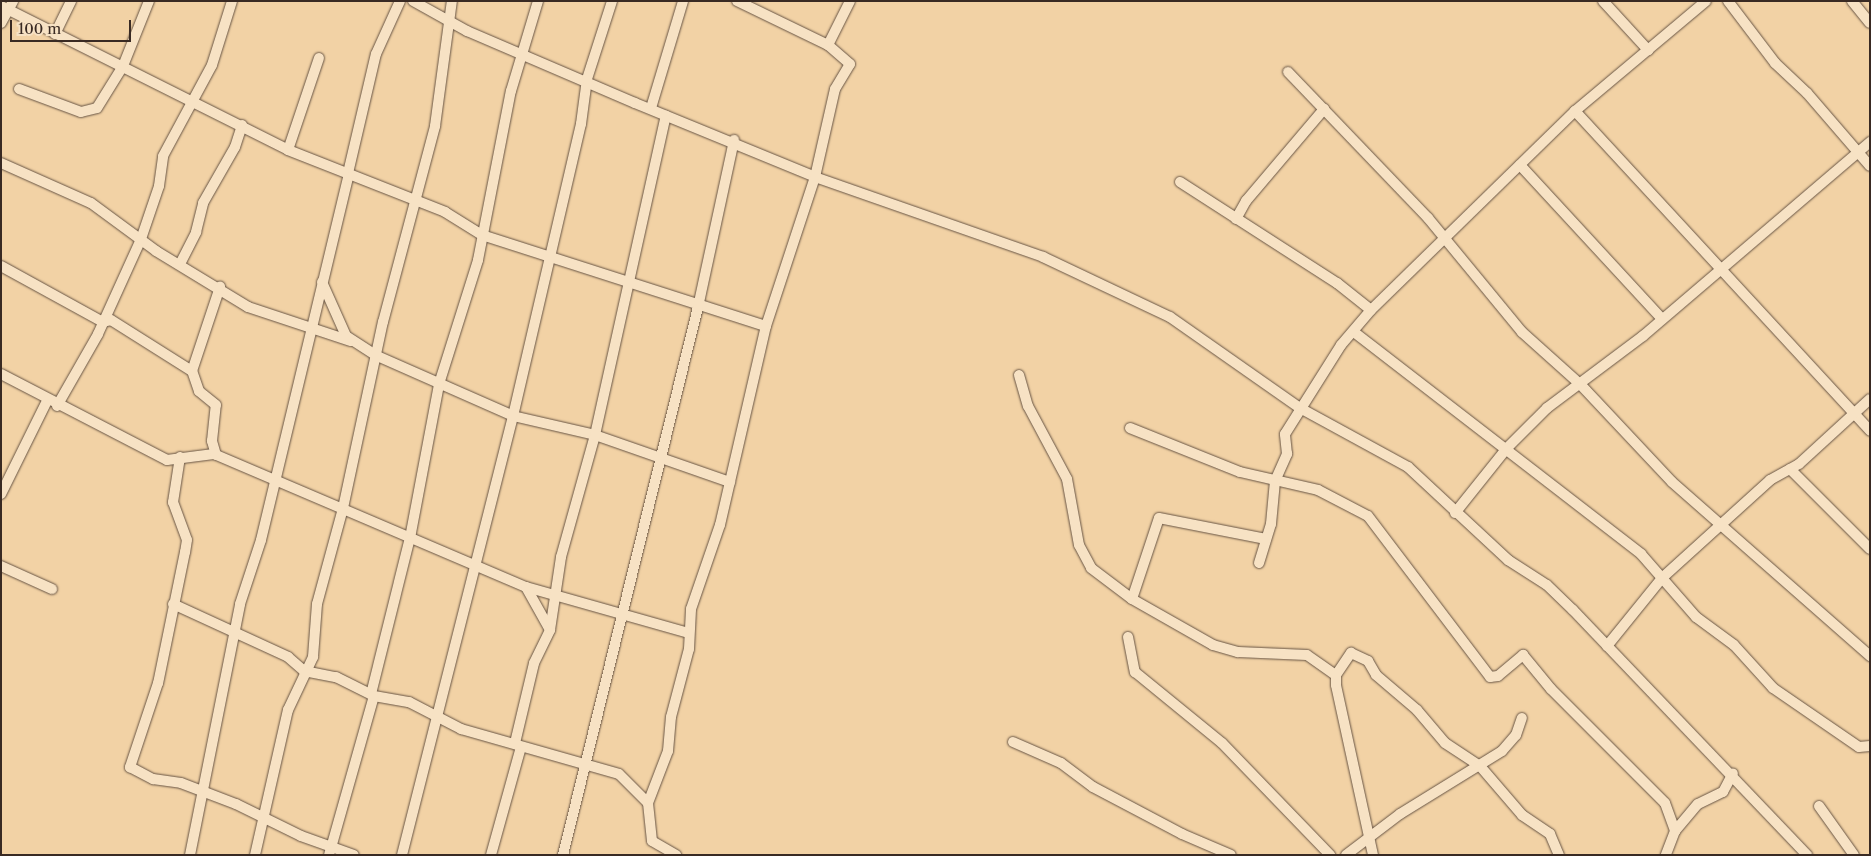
<!DOCTYPE html>
<style>
body{margin:0}
#map{position:relative;width:1871px;height:856px;overflow:hidden;background:#f2d2a5;font-family:"Libre Caslon Text",serif}
div>[style]{position:absolute}
[style*='--x']{left:calc(var(--x)*1px);top:calc(var(--y)*1px);width:calc(var(--w)*1px);rotate:calc(var(--a)*1deg)}
.roads{filter:drop-shadow(0 0 1px #675444) drop-shadow(0 0 1px #675444)}
.street>*{height:10px;margin:-5px;padding:0 5px;transform-origin:5px;border-radius:5px;background:#f7e2c4}
span{translate:-50% -50%;white-space:nowrap;text-align:center;line-height:1.15;-webkit-text-stroke:5px #f7e2c4;paint-order:stroke}
.frame{position:absolute;inset:0;border:2px solid #392a23;pointer-events:none}
.scale{position:absolute;left:10px;top:20px;width:121px;height:22px;box-sizing:border-box;border:2px solid #392a23;border-top:0;padding-left:6px;font-size:15px;line-height:18px;white-space:nowrap;color:#392a23;-webkit-text-stroke:4px #f7e2c4;paint-order:stroke}
</style>
<div id="map">
<div class="roads">
<div class="street">
<div style="--x:413;--y:1;--w:62;--a:29.1"></div>
<div style="--x:467;--y:31;--w:183;--a:23.2"></div>
<div style="--x:635;--y:103;--w:195;--a:22.3"></div>
<div style="--x:815;--y:177;--w:242;--a:19.3"></div>
<div style="--x:1043;--y:257;--w:140;--a:25.3"></div>
<div style="--x:1170;--y:317;--w:159;--a:35"></div>
<div style="--x:1300;--y:408;--w:123;--a:28.6"></div>
<div style="--x:1408;--y:467;--w:137;--a:42.9"></div>
<div style="--x:1508;--y:560;--w:46;--a:32.7"></div>
<div style="--x:1547;--y:585;--w:36;--a:44"></div>
<div style="--x:1573;--y:610;--w:339;--a:46.3"></div>
<div style="--x:1603;--y:1;--w:67;--a:47.4"></div>
<div style="--x:1728;--y:1;--w:78;--a:52.8"></div>
<div style="--x:1775;--y:63;--w:44;--a:43.2"></div>
<div style="--x:1807;--y:93;--w:96;--a:49.2"></div>
<div style="--x:1852;--y:1;--w:28;--a:51"></div>
<div style="--x:1;--y:6;--w:321;--a:26.6"></div>
<div style="--x:288;--y:150;--w:169;--a:21.5"></div>
<div style="--x:445;--y:212;--w:44;--a:31.9"></div>
<div style="--x:482;--y:235;--w:298;--a:17.8"></div>
<div style="--x:1;--y:23;--w:25;--a:-61"></div>
<div style="--x:55;--y:34;--w:37;--a:-64"></div>
<div style="--x:828;--y:45;--w:49;--a:-63.4"></div>
<div style="--x:1288;--y:72;--w:202;--a:46.2"></div>
<div style="--x:1428;--y:218;--w:148;--a:50.5"></div>
<div style="--x:1522;--y:332;--w:78;--a:41.9"></div>
<div style="--x:1580;--y:384;--w:134;--a:46.8"></div>
<div style="--x:1672;--y:482;--w:264;--a:41.3"></div>
<div style="--x:19;--y:89;--w:66;--a:20.4"></div>
<div style="--x:81;--y:112;--w:16;--a:-14"></div>
<div style="--x:97;--y:108;--w:49;--a:-58.2"></div>
<div style="--x:123;--y:66;--w:70;--a:-68.2"></div>
<div style="--x:651;--y:108;--w:112;--a:-73.3"></div>
<div style="--x:1575;--y:111;--w:435;--a:47.3"></div>
<div style="--x:288;--y:150;--w:97;--a:-71.4"></div>
<div style="--x:1;--y:163;--w:98;--a:24"></div>
<div style="--x:91;--y:203;--w:81;--a:36.4"></div>
<div style="--x:156;--y:251;--w:108;--a:31.3"></div>
<div style="--x:248;--y:307;--w:108;--a:18.4"></div>
<div style="--x:1520;--y:165;--w:209;--a:47.3"></div>
<div style="--x:348;--y:173;--w:122;--a:-76.8"></div>
<div style="--x:376;--y:54;--w:58;--a:-65.6"></div>
<div style="--x:1180;--y:182;--w:187;--a:32.8"></div>
<div style="--x:1337;--y:283;--w:43;--a:38.5"></div>
<div style="--x:1236;--y:219;--w:21;--a:-61"></div>
<div style="--x:1246;--y:201;--w:121;--a:-49.7"></div>
<div style="--x:180;--y:264;--w:36;--a:-63"></div>
<div style="--x:196;--y:232;--w:30;--a:-76"></div>
<div style="--x:203;--y:203;--w:64;--a:-60.3"></div>
<div style="--x:235;--y:147;--w:23;--a:-72"></div>
<div style="--x:1;--y:266;--w:116;--a:28.8"></div>
<div style="--x:103;--y:322;--w:8;--a:-14"></div>
<div style="--x:111;--y:320;--w:96;--a:32.2"></div>
<div style="--x:322;--y:282;--w:59;--a:66"></div>
<div style="--x:346;--y:336;--w:35;--a:33"></div>
<div style="--x:375;--y:355;--w:151;--a:23.8"></div>
<div style="--x:513;--y:416;--w:84;--a:13"></div>
<div style="--x:595;--y:435;--w:143;--a:19.2"></div>
<div style="--x:1354;--y:332;--w:363;--a:37.7"></div>
<div style="--x:1641;--y:554;--w:84;--a:48.9"></div>
<div style="--x:1696;--y:617;--w:47;--a:36.4"></div>
<div style="--x:1734;--y:645;--w:58;--a:47.8"></div>
<div style="--x:1773;--y:688;--w:104;--a:34.5"></div>
<div style="--x:1859;--y:747;--w:11;--a:-5"></div>
<div style="--x:1;--y:374;--w:187;--a:27.4"></div>
<div style="--x:167;--y:460;--w:47;--a:-7.3"></div>
<div style="--x:214;--y:454;--w:339;--a:23.1"></div>
<div style="--x:526;--y:587;--w:169;--a:15.8"></div>
<div style="--x:1019;--y:375;--w:32;--a:74"></div>
<div style="--x:1028;--y:406;--w:83;--a:61.9"></div>
<div style="--x:1067;--y:479;--w:67;--a:79.7"></div>
<div style="--x:1079;--y:545;--w:26;--a:62"></div>
<div style="--x:1091;--y:568;--w:51;--a:37.1"></div>
<div style="--x:1132;--y:599;--w:93;--a:29.6"></div>
<div style="--x:1213;--y:645;--w:26;--a:16"></div>
<div style="--x:1238;--y:652;--w:69;--a:2.5"></div>
<div style="--x:1307;--y:655;--w:35;--a:35"></div>
<div style="--x:57;--y:406;--w:83;--a:-60.3"></div>
<div style="--x:98;--y:334;--w:104;--a:-65.6"></div>
<div style="--x:141;--y:239;--w:56;--a:-71.2"></div>
<div style="--x:159;--y:186;--w:30;--a:-82"></div>
<div style="--x:163;--y:156;--w:103;--a:-61.7"></div>
<div style="--x:212;--y:65;--w:67;--a:-72.6"></div>
<div style="--x:1130;--y:428;--w:118;--a:21.8"></div>
<div style="--x:1240;--y:472;--w:80;--a:13"></div>
<div style="--x:1318;--y:490;--w:56;--a:27.5"></div>
<div style="--x:1368;--y:516;--w:202;--a:52.8"></div>
<div style="--x:1490;--y:677;--w:8;--a:-7"></div>
<div style="--x:1498;--y:676;--w:33;--a:-40"></div>
<div style="--x:1523;--y:655;--w:44;--a:50.5"></div>
<div style="--x:1551;--y:689;--w:161;--a:45"></div>
<div style="--x:1665;--y:803;--w:30;--a:70"></div>
<div style="--x:1675;--y:831;--w:26;--a:111"></div>
<div style="--x:216;--y:455;--w:15;--a:-106"></div>
<div style="--x:212;--y:441;--w:36;--a:-84"></div>
<div style="--x:216;--y:405;--w:22;--a:-141"></div>
<div style="--x:199;--y:391;--w:21;--a:-109"></div>
<div style="--x:192;--y:371;--w:89;--a:-71.6"></div>
<div style="--x:180;--y:457;--w:46;--a:98.8"></div>
<div style="--x:173;--y:502;--w:40;--a:69.8"></div>
<div style="--x:187;--y:540;--w:12;--a:99"></div>
<div style="--x:185;--y:552;--w:134;--a:101.6"></div>
<div style="--x:158;--y:683;--w:89;--a:108.4"></div>
<div style="--x:130;--y:767;--w:26;--a:28"></div>
<div style="--x:153;--y:779;--w:28;--a:8"></div>
<div style="--x:181;--y:783;--w:59;--a:20.9"></div>
<div style="--x:236;--y:804;--w:72;--a:26.2"></div>
<div style="--x:301;--y:836;--w:56;--a:19.7"></div>
<div style="--x:1790;--y:469;--w:113;--a:45"></div>
<div style="--x:1;--y:494;--w:104;--a:-63.7"></div>
<div style="--x:1455;--y:513;--w:83;--a:-51.3"></div>
<div style="--x:1507;--y:448;--w:57;--a:-45"></div>
<div style="--x:1547;--y:408;--w:120;--a:-36.9"></div>
<div style="--x:1643;--y:336;--w:299;--a:-40.5"></div>
<div style="--x:1259;--y:563;--w:41;--a:-72.9"></div>
<div style="--x:1271;--y:524;--w:43;--a:-84.7"></div>
<div style="--x:1275;--y:481;--w:30;--a:-66"></div>
<div style="--x:1287;--y:454;--w:20;--a:-96"></div>
<div style="--x:1285;--y:434;--w:105;--a:-57.8"></div>
<div style="--x:1341;--y:345;--w:46;--a:-49.4"></div>
<div style="--x:1371;--y:310;--w:285;--a:-44.3"></div>
<div style="--x:1575;--y:111;--w:171;--a:-40"></div>
<div style="--x:1;--y:566;--w:56;--a:24.3"></div>
<div style="--x:526;--y:587;--w:49;--a:60.8"></div>
<div style="--x:1132;--y:599;--w:85;--a:-71.6"></div>
<div style="--x:1159;--y:518;--w:109;--a:11.1"></div>
<div style="--x:173;--y:604;--w:127;--a:24.7"></div>
<div style="--x:288;--y:657;--w:21;--a:41"></div>
<div style="--x:304;--y:671;--w:33;--a:11"></div>
<div style="--x:336;--y:677;--w:42;--a:26.6"></div>
<div style="--x:374;--y:696;--w:36;--a:10"></div>
<div style="--x:409;--y:702;--w:59;--a:27.4"></div>
<div style="--x:461;--y:729;--w:164;--a:15.9"></div>
<div style="--x:619;--y:774;--w:41;--a:45"></div>
<div style="--x:648;--y:803;--w:38;--a:84"></div>
<div style="--x:652;--y:841;--w:28;--a:30"></div>
<div style="--x:1128;--y:637;--w:36;--a:79"></div>
<div style="--x:1135;--y:672;--w:112;--a:39.2"></div>
<div style="--x:1222;--y:743;--w:156;--a:46"></div>
<div style="--x:1607;--y:646;--w:87;--a:-51"></div>
<div style="--x:1662;--y:578;--w:146;--a:-42.2"></div>
<div style="--x:1770;--y:480;--w:33;--a:-29"></div>
<div style="--x:1799;--y:464;--w:96;--a:-42.5"></div>
<div style="--x:371;--y:694;--w:161;--a:-76"></div>
<div style="--x:410;--y:538;--w:157;--a:-79.3"></div>
<div style="--x:439;--y:384;--w:130;--a:-72.5"></div>
<div style="--x:478;--y:260;--w:172;--a:-79"></div>
<div style="--x:511;--y:91;--w:94;--a:-73.3"></div>
<div style="--x:1013;--y:742;--w:52;--a:23.6"></div>
<div style="--x:1061;--y:763;--w:40;--a:37"></div>
<div style="--x:1093;--y:787;--w:101;--a:27.8"></div>
<div style="--x:1182;--y:834;--w:53;--a:23.2"></div>
<div style="--x:515;--y:743;--w:82;--a:-76.6"></div>
<div style="--x:534;--y:663;--w:37;--a:-64"></div>
<div style="--x:550;--y:630;--w:74;--a:-81.4"></div>
<div style="--x:561;--y:557;--w:127;--a:-74.4"></div>
<div style="--x:595;--y:435;--w:327;--a:-77.5"></div>
<div style="--x:648;--y:803;--w:56;--a:-69"></div>
<div style="--x:668;--y:751;--w:34;--a:-85"></div>
<div style="--x:671;--y:717;--w:70;--a:-75.2"></div>
<div style="--x:689;--y:649;--w:40;--a:-87.1"></div>
<div style="--x:691;--y:609;--w:89;--a:-71"></div>
<div style="--x:720;--y:525;--w:204;--a:-77"></div>
<div style="--x:766;--y:326;--w:157;--a:-71.8"></div>
<div style="--x:815;--y:177;--w:90;--a:-77.2"></div>
<div style="--x:835;--y:89;--w:29;--a:-59"></div>
<div style="--x:850;--y:64;--w:29;--a:-139"></div>
<div style="--x:828;--y:45;--w:101;--a:-154.2"></div>
<div style="--x:1819;--y:806;--w:60;--a:54.5"></div>
<div style="--x:1675;--y:831;--w:35;--a:-50"></div>
<div style="--x:1698;--y:804;--w:28;--a:-26"></div>
<div style="--x:1723;--y:792;--w:21;--a:-62"></div>
<div style="--x:190;--y:855;--w:256;--a:-78.7"></div>
<div style="--x:240;--y:604;--w:67;--a:-71.8"></div>
<div style="--x:261;--y:540;--w:373;--a:-76.5"></div>
<div style="--x:255;--y:855;--w:149;--a:-77.2"></div>
<div style="--x:288;--y:710;--w:59;--a:-64.7"></div>
<div style="--x:313;--y:657;--w:53;--a:-85.7"></div>
<div style="--x:317;--y:604;--w:99;--a:-74.8"></div>
<div style="--x:343;--y:508;--w:190;--a:-77.9"></div>
<div style="--x:383;--y:322;--w:203;--a:-75.1"></div>
<div style="--x:435;--y:126;--w:126;--a:-82.3"></div>
<div style="--x:329;--y:855;--w:165;--a:-74.2"></div>
<div style="--x:402;--y:855;--w:453;--a:-75.8"></div>
<div style="--x:513;--y:416;--w:300;--a:-76.9"></div>
<div style="--x:581;--y:124;--w:45;--a:-82.4"></div>
<div style="--x:587;--y:79;--w:82;--a:-72.2"></div>
<div style="--x:491;--y:855;--w:112;--a:-74.5"></div>
<div style="--x:563;--y:855;--w:564;--a:-76.16"></div>
<div style="--x:698;--y:307;--w:171;--a:-77.8"></div>
<div style="--x:1346;--y:855;--w:68;--a:-37.2"></div>
<div style="--x:1400;--y:814;--w:120;--a:-31.7"></div>
<div style="--x:1502;--y:751;--w:21;--a:-49"></div>
<div style="--x:1516;--y:735;--w:18;--a:-71"></div>
<div style="--x:1373;--y:855;--w:174;--a:-102.3"></div>
<div style="--x:1336;--y:685;--w:10;--a:-90"></div>
<div style="--x:1336;--y:675;--w:27;--a:-56"></div>
<div style="--x:1351;--y:653;--w:19;--a:25"></div>
<div style="--x:1368;--y:661;--w:16;--a:60"></div>
<div style="--x:1376;--y:675;--w:54;--a:40.5"></div>
<div style="--x:1417;--y:710;--w:43;--a:49.7"></div>
<div style="--x:1445;--y:743;--w:42;--a:33.3"></div>
<div style="--x:1480;--y:766;--w:65;--a:49.4"></div>
<div style="--x:1522;--y:815;--w:34;--a:34"></div>
<div style="--x:1550;--y:834;--w:23;--a:67"></div>
</div>
</div>
<div class="frame"></div>
<div class="scale">100 m</div>
</div>
